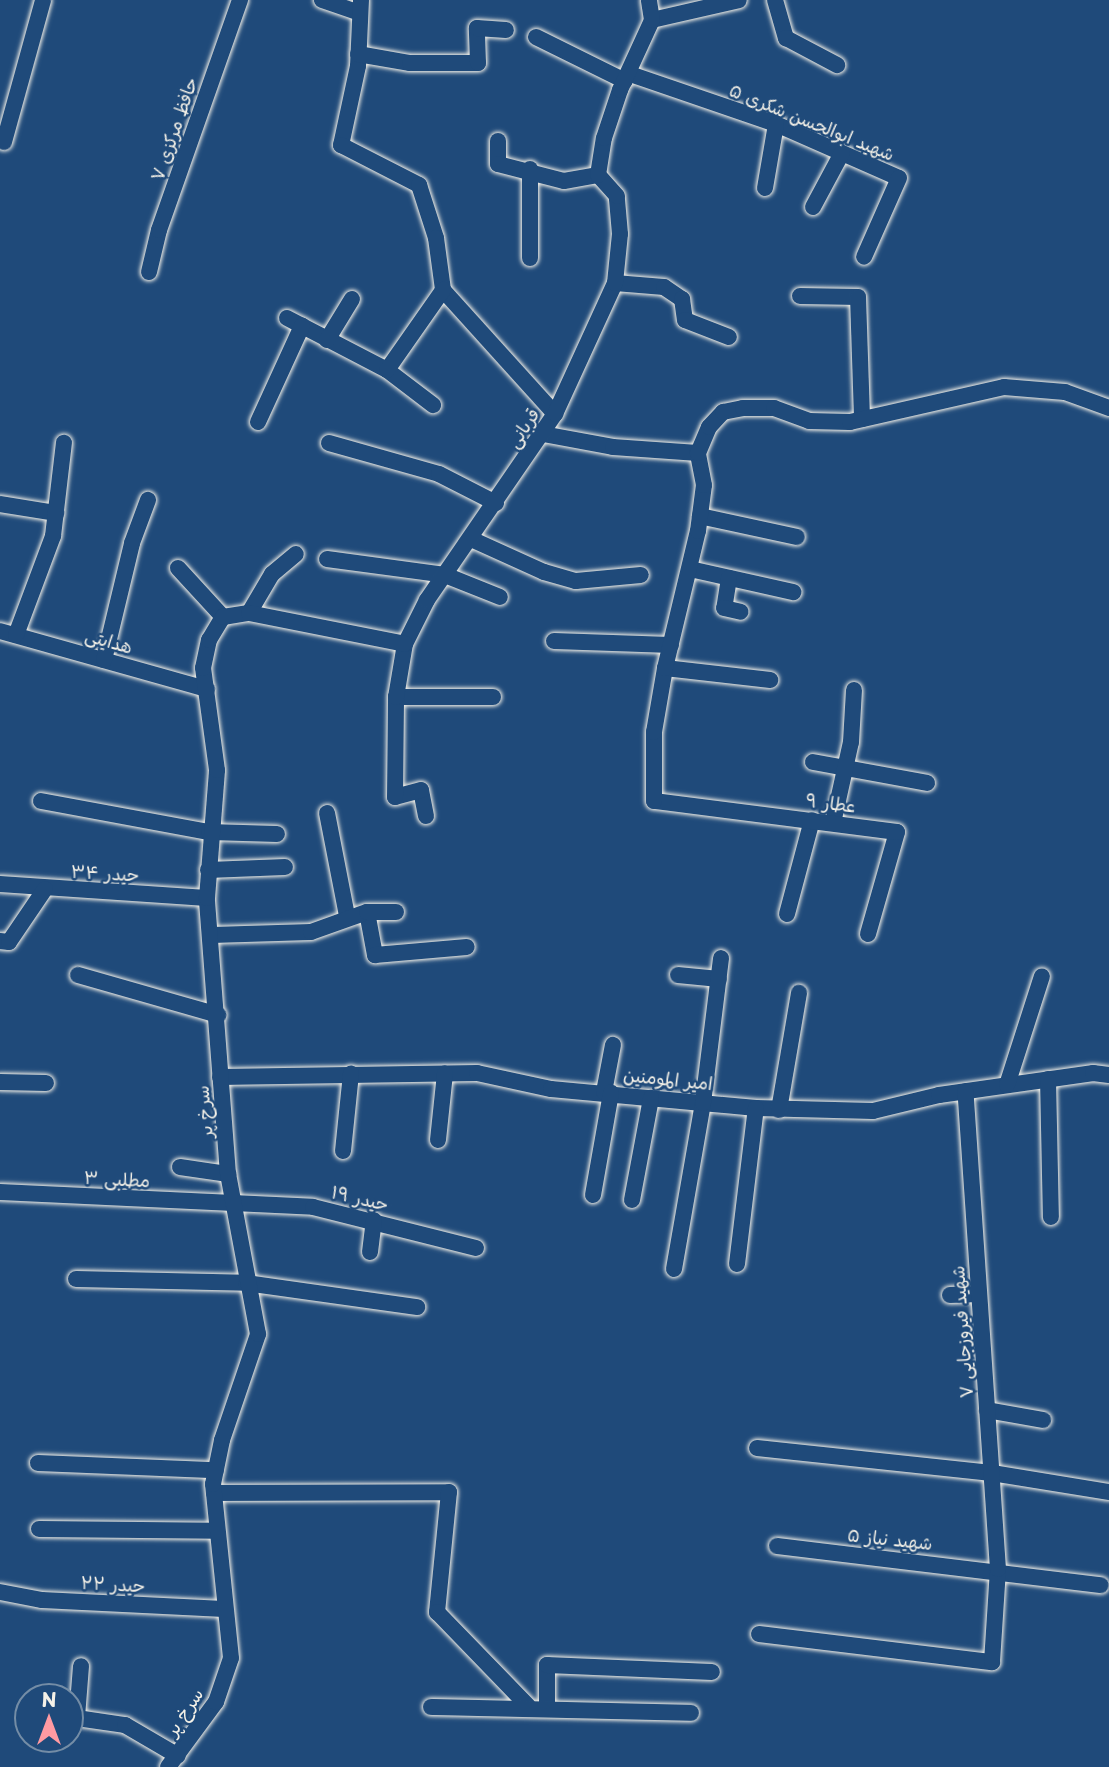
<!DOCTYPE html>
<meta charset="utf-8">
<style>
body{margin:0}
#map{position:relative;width:1109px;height:1767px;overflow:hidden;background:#1f4a7a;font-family:"Playpen Sans","Playpen Sans Arabic",sans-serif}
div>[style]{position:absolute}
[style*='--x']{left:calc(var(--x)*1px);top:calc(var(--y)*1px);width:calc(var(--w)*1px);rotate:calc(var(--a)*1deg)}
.roads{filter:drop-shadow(0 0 2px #f4f1e8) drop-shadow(0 0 2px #f4f1e8)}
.minor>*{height:16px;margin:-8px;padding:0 8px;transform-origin:8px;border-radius:8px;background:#1f4a7a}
span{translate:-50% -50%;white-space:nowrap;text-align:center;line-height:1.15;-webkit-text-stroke:5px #1f4a7a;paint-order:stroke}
.street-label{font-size:18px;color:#f4f1e8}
.north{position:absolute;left:14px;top:1683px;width:70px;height:70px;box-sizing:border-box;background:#1f4a7a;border:2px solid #748da6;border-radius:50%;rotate:0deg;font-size:19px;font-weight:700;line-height:28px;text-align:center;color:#f4f1e8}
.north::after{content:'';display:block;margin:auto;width:24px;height:32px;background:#ff9aa2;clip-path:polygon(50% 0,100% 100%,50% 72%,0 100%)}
</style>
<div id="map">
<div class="roads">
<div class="minor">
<div style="--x:322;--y:0;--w:40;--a:18.9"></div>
<div style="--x:361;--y:0;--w:66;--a:92.6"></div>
<div style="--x:358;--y:66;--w:81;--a:102.1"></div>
<div style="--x:341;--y:145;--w:88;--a:27.1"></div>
<div style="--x:419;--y:185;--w:56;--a:72.2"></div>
<div style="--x:436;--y:238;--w:52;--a:82.3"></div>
<div style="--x:443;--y:290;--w:167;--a:47.9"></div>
<div style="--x:775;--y:0;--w:40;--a:74"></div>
<div style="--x:786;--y:38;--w:58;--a:27.9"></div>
<div style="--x:652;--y:20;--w:89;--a:-12.9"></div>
<div style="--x:536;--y:37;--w:99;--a:26.3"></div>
<div style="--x:358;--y:54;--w:53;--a:9.8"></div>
<div style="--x:410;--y:63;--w:68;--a:0"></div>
<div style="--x:478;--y:63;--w:35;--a:-92"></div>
<div style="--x:477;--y:28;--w:29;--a:4"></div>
<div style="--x:630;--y:74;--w:154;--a:18.9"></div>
<div style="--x:776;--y:124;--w:134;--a:23.7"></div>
<div style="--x:899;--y:178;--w:86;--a:113.9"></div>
<div style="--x:498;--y:141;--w:23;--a:90"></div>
<div style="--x:498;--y:164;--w:68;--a:14.4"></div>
<div style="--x:564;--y:181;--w:35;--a:-10"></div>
<div style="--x:4;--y:142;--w:147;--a:-74.6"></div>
<div style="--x:530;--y:169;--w:89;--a:90"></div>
<div style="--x:765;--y:188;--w:65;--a:-80.2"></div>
<div style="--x:813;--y:207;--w:61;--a:-61.8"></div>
<div style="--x:149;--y:272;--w:43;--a:-76.6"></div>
<div style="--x:159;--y:230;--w:244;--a:-70.6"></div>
<div style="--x:615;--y:283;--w:49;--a:4.7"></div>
<div style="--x:664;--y:287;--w:22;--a:34"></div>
<div style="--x:682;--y:299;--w:21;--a:82"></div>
<div style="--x:685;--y:320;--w:47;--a:21.1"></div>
<div style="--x:800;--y:296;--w:58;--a:1"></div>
<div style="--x:858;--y:297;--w:122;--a:88.1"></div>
<div style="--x:287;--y:318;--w:113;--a:27.5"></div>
<div style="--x:387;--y:370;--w:58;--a:37.3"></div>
<div style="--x:327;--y:340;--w:48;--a:-58.6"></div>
<div style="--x:387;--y:370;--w:98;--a:-55"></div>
<div style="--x:258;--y:422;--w:106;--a:-65.4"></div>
<div style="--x:543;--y:434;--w:71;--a:10.5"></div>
<div style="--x:613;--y:447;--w:85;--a:4"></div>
<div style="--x:329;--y:443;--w:114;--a:15.7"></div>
<div style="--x:439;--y:474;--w:64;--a:27"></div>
<div style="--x:0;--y:504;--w:57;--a:9.1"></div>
<div style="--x:700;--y:516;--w:99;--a:12.2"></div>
<div style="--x:471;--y:539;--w:80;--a:24.3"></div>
<div style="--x:544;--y:572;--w:33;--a:16"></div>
<div style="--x:576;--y:581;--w:65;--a:-5.3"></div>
<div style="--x:327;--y:559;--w:119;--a:7.7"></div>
<div style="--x:445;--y:575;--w:59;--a:21.8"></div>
<div style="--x:178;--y:568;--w:67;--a:47.4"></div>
<div style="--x:690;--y:569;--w:106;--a:12.6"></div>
<div style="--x:729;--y:578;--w:30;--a:99"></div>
<div style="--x:724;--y:608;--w:17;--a:13"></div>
<div style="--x:249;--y:613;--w:45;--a:-59.5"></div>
<div style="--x:272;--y:574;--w:31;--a:-40"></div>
<div style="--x:0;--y:631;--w:215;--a:15.7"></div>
<div style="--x:16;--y:635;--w:106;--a:-69.5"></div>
<div style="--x:53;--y:536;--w:94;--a:-83.3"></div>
<div style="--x:554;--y:641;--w:117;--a:2"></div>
<div style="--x:104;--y:660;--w:120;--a:-76.5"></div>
<div style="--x:132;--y:543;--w:46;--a:-69.6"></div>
<div style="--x:665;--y:668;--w:106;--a:6.5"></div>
<div style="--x:396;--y:697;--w:97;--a:0"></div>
<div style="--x:813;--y:762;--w:116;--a:10.4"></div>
<div style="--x:41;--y:801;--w:171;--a:10.5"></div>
<div style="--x:209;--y:832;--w:68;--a:1.7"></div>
<div style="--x:327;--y:813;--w:105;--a:79"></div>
<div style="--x:426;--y:816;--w:26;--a:-101"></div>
<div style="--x:421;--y:790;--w:27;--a:165"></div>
<div style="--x:395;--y:797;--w:100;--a:-89.4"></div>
<div style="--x:396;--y:697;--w:54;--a:-80.4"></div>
<div style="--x:405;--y:644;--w:49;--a:-63.4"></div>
<div style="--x:427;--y:600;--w:226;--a:-55.5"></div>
<div style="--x:555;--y:414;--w:144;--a:-65.4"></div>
<div style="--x:615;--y:283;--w:49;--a:-84.2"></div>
<div style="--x:620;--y:234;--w:38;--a:-95"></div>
<div style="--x:617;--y:196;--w:28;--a:-132"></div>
<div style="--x:598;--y:175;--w:37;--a:-81"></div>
<div style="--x:604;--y:138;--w:51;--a:-71.6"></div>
<div style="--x:620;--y:90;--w:77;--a:-65.4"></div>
<div style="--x:652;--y:20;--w:20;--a:-99"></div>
<div style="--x:833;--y:823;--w:83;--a:-77.5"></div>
<div style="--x:851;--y:742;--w:52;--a:-86.7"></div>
<div style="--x:208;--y:870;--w:77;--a:-2.2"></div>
<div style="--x:0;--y:884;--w:207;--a:3.9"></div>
<div style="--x:367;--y:912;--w:44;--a:79.5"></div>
<div style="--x:375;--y:955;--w:92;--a:-5"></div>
<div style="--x:787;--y:914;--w:97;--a:-75.1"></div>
<div style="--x:868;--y:934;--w:106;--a:-74.1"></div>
<div style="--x:897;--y:832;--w:245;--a:-172.7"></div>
<div style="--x:654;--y:801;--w:69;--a:-90"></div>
<div style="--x:654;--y:732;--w:65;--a:-80.2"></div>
<div style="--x:665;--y:668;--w:141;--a:-76.5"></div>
<div style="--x:698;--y:531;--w:46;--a:-82.6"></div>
<div style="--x:704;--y:485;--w:33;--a:-101"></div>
<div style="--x:698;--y:453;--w:28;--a:-67"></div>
<div style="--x:709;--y:427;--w:21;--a:-47"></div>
<div style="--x:723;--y:412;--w:20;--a:-11"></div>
<div style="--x:743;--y:408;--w:31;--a:0"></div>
<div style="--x:774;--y:408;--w:37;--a:20"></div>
<div style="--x:809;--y:421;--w:41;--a:1.4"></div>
<div style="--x:850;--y:422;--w:158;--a:-12.8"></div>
<div style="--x:1004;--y:387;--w:61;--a:4.7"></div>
<div style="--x:1065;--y:392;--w:47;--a:20"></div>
<div style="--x:212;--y:935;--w:99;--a:-1.7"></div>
<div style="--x:311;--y:932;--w:59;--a:-19.7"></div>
<div style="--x:367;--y:912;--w:29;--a:0"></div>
<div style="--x:0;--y:941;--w:9;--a:6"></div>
<div style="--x:9;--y:942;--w:64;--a:-55.8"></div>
<div style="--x:78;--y:975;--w:146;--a:15.9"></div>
<div style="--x:678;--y:975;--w:41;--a:5.6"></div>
<div style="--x:220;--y:1077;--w:257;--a:-0.9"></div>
<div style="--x:477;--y:1073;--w:76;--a:12.2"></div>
<div style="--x:551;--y:1089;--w:206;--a:5.3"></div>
<div style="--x:756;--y:1108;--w:117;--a:1.5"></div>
<div style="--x:873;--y:1111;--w:68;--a:-13.6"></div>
<div style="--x:939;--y:1095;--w:156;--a:-8.1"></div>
<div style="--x:1093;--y:1073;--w:16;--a:7"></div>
<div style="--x:1048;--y:1079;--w:138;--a:88.8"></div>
<div style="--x:0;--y:1082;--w:46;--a:1.2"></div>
<div style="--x:1007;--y:1085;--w:114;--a:-72.2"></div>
<div style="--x:604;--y:1092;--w:48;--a:-79.2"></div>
<div style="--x:779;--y:1110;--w:119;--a:-80.3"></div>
<div style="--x:438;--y:1140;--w:67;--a:-84"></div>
<div style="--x:343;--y:1151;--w:78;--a:-84.1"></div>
<div style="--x:180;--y:1167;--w:49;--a:8.3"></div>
<div style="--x:0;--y:1192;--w:313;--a:2.7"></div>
<div style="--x:313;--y:1207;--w:168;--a:14.1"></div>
<div style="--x:593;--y:1195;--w:104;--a:-80"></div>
<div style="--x:632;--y:1200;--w:104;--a:-79.4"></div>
<div style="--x:370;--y:1252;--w:32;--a:-83"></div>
<div style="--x:737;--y:1264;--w:157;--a:-83.1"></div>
<div style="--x:674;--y:1269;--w:169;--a:-80.1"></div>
<div style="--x:703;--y:1103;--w:146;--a:-82.9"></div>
<div style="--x:76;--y:1279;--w:170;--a:1.3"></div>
<div style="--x:246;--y:1283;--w:173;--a:8"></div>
<div style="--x:950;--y:1295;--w:29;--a:-2"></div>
<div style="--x:987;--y:1410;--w:57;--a:10.1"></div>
<div style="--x:757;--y:1448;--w:236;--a:6.1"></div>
<div style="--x:992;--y:1473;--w:119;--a:9.2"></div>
<div style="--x:38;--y:1463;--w:178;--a:2.3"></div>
<div style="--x:214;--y:1493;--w:235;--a:-0.2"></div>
<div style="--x:449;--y:1492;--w:121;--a:95.7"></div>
<div style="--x:437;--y:1612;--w:131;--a:45.9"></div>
<div style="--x:39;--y:1529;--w:177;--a:0.6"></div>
<div style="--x:777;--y:1546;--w:326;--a:6.9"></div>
<div style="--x:0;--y:1592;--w:43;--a:10.8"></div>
<div style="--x:42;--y:1600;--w:182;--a:2.8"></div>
<div style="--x:759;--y:1634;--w:235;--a:6.9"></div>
<div style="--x:992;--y:1662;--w:93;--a:-86.3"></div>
<div style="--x:998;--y:1569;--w:479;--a:-93.9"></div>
<div style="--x:547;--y:1706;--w:41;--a:-90"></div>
<div style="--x:547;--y:1665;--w:165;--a:2.4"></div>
<div style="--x:431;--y:1707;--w:260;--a:1.3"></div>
<div style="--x:70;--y:1717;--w:56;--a:8.3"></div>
<div style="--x:125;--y:1725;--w:61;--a:30.3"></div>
<div style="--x:77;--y:1717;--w:51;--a:-85.5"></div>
<div style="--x:168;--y:1767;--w:81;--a:-53.6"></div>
<div style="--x:216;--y:1702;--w:46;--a:-71.2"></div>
<div style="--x:231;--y:1658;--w:175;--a:-95.9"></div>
<div style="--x:213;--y:1484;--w:45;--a:-78.4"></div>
<div style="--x:222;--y:1440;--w:112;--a:-71.2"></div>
<div style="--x:258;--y:1334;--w:163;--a:-100.6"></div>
<div style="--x:228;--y:1174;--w:277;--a:-94.4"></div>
<div style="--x:207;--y:898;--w:128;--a:-85.5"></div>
<div style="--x:217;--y:770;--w:103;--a:-97.8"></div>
<div style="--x:203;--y:668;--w:29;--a:-78"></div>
<div style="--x:209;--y:640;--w:27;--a:-59"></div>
<div style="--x:223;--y:617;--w:26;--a:-9"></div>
<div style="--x:249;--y:613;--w:159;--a:11.2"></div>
</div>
</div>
<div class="street-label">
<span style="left:812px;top:122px;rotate:22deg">شهید ابوالحسن شکری ۵</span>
<span style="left:174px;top:129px;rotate:-71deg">حافظ مرکزی ۷</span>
<span style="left:523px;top:428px;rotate:-57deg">قربانی</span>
<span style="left:109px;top:641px;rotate:16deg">هدایتی</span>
<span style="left:831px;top:803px;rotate:7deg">عطار ۹</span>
<span style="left:105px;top:873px;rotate:3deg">حیدر ۳۴</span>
<span style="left:668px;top:1079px;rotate:6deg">امیر المومنین</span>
<span style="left:204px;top:1112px;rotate:-95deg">سرخ پر</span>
<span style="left:117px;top:1179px;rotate:3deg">مطلبی ۳</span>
<span style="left:360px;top:1198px;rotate:13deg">حیدر ۱۹</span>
<span style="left:962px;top:1332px;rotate:-94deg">شهید فیروزجایی ۷</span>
<span style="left:890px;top:1539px;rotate:6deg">شهید نیاز ۵</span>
<span style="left:113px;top:1584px;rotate:3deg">حیدر ۲۲</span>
<span style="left:184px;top:1712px;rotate:-57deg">سرخ پر</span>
</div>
<div class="north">N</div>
</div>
